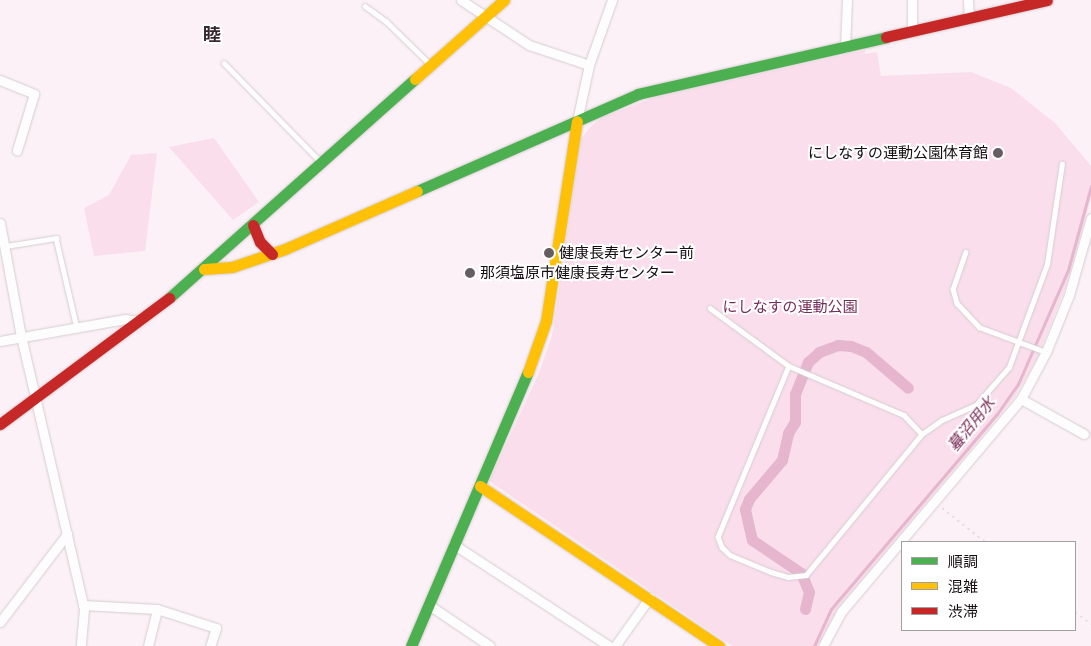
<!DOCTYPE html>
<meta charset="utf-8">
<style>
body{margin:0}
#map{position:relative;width:1091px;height:646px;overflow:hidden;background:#fbf1f6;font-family:Barlow,"Noto Sans JP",sans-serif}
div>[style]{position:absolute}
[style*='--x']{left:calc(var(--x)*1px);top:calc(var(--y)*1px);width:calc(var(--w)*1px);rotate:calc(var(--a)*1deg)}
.green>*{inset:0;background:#fadeec}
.stream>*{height:3px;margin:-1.5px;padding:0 1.5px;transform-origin:1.5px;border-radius:1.5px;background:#e5b6cd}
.canal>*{height:11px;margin:-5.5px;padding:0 5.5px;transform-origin:5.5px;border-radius:5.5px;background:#e5b6cd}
.path>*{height:2px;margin-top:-1px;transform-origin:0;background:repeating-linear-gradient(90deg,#e2e0e1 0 2.5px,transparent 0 6.5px)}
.roads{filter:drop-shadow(0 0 1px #d5cdd1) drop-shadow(0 0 1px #d5cdd1)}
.lane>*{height:4.5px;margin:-2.25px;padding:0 2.25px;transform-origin:2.25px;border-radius:2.25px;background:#fefdfe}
.street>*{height:9px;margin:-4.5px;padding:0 4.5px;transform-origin:4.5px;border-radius:4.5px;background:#fefdfe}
.fast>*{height:11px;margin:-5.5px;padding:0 5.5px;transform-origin:5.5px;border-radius:5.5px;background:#4caf50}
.slow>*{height:11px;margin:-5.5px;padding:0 5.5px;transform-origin:5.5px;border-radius:5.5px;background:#ffc107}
.jam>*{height:11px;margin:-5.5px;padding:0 5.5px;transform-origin:5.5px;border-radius:5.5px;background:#c62828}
.dots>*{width:14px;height:14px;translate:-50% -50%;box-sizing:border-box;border:2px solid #fff;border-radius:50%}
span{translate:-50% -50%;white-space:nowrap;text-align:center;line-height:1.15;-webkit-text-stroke:4px #fff;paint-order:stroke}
.poi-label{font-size:15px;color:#150e12}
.right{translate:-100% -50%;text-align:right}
.left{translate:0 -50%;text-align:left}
.park-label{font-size:15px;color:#772d59}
.water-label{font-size:16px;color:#7e335e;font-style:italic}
.quarter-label{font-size:18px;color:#37272f;font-weight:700}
.legend{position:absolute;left:901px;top:541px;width:175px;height:90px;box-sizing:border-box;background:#fff;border:1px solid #a19fa0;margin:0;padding:6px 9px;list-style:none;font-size:15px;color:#150e12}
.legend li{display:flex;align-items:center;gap:10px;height:25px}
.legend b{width:25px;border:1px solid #a19fa0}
</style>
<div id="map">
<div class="green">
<div style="clip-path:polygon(865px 50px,865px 54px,877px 52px,881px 76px,971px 72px,1011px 88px,1055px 123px,1091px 166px,1091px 199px,1067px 284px,1037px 359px,1015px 397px,837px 610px,818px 646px,732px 646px,489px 481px,538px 375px,552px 336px,581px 139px,591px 126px,603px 117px,653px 98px)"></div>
<div style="clip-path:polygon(214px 138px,259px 202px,233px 220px,169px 147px)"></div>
<div style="clip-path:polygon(157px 153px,145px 251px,94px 256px,84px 208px,109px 195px,131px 155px)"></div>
</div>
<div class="stream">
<div style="--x:814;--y:646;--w:41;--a:-65.3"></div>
<div style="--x:831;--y:609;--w:256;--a:-49.6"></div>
<div style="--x:997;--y:414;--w:37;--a:-55"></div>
<div style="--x:1018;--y:384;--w:124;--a:-66.3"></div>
<div style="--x:1068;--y:270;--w:87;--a:-74.7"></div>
</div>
<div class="canal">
<div style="--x:805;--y:609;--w:17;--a:-77"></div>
<div style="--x:809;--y:592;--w:21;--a:-113"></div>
<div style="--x:801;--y:573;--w:59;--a:-146"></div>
<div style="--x:752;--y:540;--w:32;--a:-103"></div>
<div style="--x:745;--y:509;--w:11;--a:-68"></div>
<div style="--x:749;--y:499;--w:51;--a:-49.8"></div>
<div style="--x:782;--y:460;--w:28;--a:-77"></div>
<div style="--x:788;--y:433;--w:13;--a:-58"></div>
<div style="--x:795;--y:422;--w:28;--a:-90"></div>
<div style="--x:795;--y:394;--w:35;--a:-68"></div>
<div style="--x:808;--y:362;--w:15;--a:-42"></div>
<div style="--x:819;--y:352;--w:20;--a:-20"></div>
<div style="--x:838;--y:345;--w:13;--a:4"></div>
<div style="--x:851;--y:346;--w:16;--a:22"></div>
<div style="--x:866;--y:352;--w:55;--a:40.6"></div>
</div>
<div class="path">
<div style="--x:942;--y:508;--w:55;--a:38.3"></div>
<div style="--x:1075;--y:612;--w:20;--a:37"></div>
</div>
<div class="roads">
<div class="lane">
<div style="--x:365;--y:6;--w:27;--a:36"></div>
<div style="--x:387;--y:22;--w:60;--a:44.3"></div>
<div style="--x:224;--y:63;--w:139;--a:45.6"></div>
<div style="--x:6;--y:246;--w:51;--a:-9.1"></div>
<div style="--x:56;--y:238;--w:92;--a:76.9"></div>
<div style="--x:966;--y:252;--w:39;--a:109"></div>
<div style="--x:953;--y:289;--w:15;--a:74"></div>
<div style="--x:957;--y:303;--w:33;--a:47"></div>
<div style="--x:979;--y:327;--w:72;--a:20.5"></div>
<div style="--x:710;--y:308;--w:98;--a:36.3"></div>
<div style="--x:789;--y:366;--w:185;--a:112.5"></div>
<div style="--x:718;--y:537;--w:11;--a:68"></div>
<div style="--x:722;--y:547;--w:11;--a:45"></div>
<div style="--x:730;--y:555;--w:44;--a:22.5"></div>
<div style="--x:771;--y:572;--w:18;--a:16"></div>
<div style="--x:788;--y:577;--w:18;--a:-6"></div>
<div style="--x:806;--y:575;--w:183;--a:-50.6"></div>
<div style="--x:922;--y:434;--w:24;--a:-35"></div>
<div style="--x:942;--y:420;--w:37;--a:-24"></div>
<div style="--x:976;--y:405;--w:50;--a:-49"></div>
<div style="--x:1009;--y:367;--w:110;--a:-69.7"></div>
<div style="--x:1047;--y:264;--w:101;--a:-81.5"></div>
<div style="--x:789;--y:366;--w:125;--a:23.1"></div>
<div style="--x:904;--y:415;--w:26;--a:47"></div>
</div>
<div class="street">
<div style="--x:461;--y:0;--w:82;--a:33.5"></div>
<div style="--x:529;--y:45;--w:63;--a:18.4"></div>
<div style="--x:968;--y:0;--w:19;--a:87"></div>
<div style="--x:912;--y:32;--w:32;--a:-90"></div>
<div style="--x:845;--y:48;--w:48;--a:-87.6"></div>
<div style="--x:0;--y:80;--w:37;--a:22"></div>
<div style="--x:34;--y:94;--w:59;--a:106.9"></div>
<div style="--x:577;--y:121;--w:57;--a:-77.9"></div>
<div style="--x:589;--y:65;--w:69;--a:-70.5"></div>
<div style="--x:0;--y:223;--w:115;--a:79.5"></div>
<div style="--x:21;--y:336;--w:280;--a:77"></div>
<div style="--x:84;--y:609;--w:37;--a:95"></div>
<div style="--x:0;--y:341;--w:127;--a:-10"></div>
<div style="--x:125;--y:319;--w:15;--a:8"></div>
<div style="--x:1021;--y:399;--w:72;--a:29.1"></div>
<div style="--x:453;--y:544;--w:186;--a:33.2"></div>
<div style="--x:83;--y:605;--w:74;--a:3.1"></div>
<div style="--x:157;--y:609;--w:62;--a:17.9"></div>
<div style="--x:216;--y:628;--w:19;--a:108"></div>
<div style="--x:429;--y:605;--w:73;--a:33.9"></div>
<div style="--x:0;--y:622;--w:111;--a:-52.7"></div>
<div style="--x:148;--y:646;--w:38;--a:-76"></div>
<div style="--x:615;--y:646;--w:60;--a:-54.5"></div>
<div style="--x:823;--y:646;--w:38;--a:-62"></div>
<div style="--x:841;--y:612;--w:279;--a:-49.8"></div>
<div style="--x:1021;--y:399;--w:53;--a:-62"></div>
<div style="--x:1046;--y:352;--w:61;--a:-68"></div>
<div style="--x:1069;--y:295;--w:80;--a:-74.1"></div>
</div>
<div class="fast">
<div style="--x:417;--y:191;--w:241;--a:-23.7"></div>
<div style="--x:638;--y:94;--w:254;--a:-12.9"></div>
<div style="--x:169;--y:298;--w:329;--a:-41.7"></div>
<div style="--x:411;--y:646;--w:298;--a:-66.9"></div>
</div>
<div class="slow">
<div style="--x:415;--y:79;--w:119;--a:-41.6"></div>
<div style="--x:204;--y:269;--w:28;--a:-4"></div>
<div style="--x:232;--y:267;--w:56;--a:-18.8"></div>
<div style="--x:285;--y:249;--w:144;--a:-23.7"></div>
<div style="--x:528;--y:372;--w:54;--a:-70.6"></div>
<div style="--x:546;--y:321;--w:202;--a:-81.2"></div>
<div style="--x:480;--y:486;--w:288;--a:33.8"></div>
</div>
<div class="jam">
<div style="--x:886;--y:37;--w:165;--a:-12.9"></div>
<div style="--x:253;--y:225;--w:18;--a:68"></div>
<div style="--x:260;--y:242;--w:17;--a:45"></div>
<div style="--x:0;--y:424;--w:211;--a:-36.7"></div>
</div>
</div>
<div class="dots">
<div style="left:998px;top:153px;background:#665d62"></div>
<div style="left:549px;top:253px;background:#665d62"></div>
<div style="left:470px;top:273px;background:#665d62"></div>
</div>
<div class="poi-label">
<span class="right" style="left:988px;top:153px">にしなすの運動公園体育館</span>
<span class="left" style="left:559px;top:253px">健康長寿センター前</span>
<span class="left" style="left:480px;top:273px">那須塩原市健康長寿センター</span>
</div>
<div class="park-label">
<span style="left:790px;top:307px">にしなすの運動公園</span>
</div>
<div class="water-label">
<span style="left:971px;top:424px;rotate:-51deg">蟇沼用水</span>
</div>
<div class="quarter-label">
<span style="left:212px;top:34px">睦</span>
</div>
<ul class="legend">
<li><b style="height:6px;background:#4caf50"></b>順調</li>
<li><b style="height:6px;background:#ffc107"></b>混雑</li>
<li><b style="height:6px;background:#c62828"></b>渋滞</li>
</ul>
</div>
